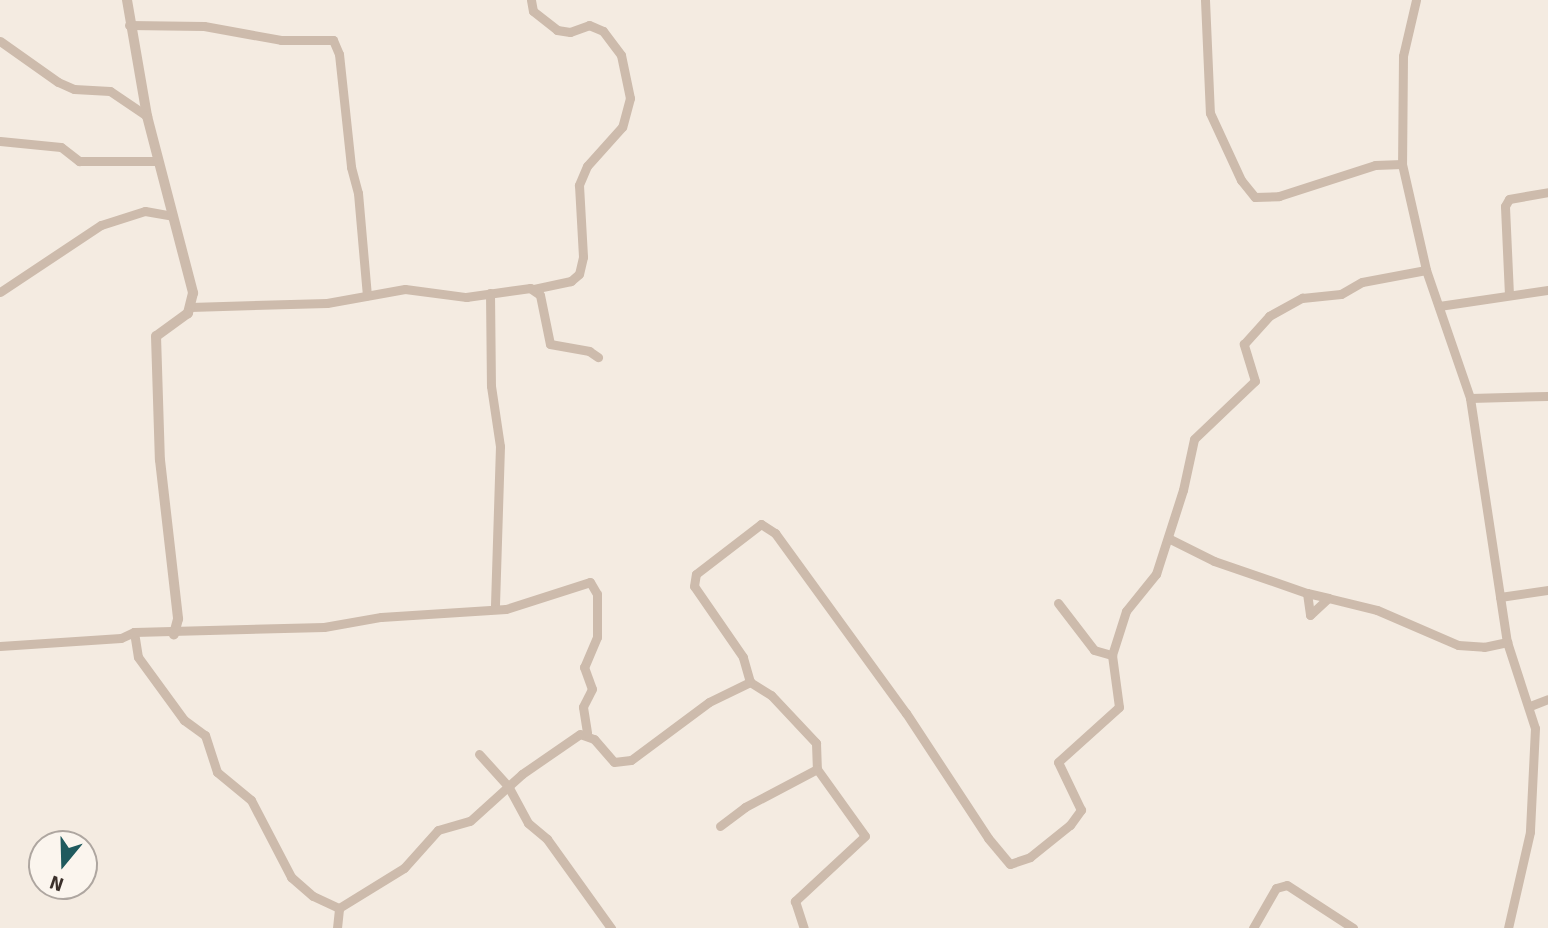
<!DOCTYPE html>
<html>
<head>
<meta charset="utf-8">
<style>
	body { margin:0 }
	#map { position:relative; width:1548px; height:928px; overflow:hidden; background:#f4ebe1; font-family:Signika,sans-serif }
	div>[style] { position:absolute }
	.minor>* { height:9px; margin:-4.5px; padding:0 4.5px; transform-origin:4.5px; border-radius:4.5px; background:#cdbbac }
	.tertiary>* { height:10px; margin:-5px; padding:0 5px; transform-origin:5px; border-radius:5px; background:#cdbbac }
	span { translate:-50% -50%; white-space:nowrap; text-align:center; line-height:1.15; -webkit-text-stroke:5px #fbf5ee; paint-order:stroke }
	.north { position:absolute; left:28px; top:830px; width:70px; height:70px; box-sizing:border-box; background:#fbf5ee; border:2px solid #aea6a0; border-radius:50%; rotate:199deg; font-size:19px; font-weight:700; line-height:28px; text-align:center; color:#3b302b }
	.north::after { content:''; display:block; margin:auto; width:24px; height:32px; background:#1f5a5e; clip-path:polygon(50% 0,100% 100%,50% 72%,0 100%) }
</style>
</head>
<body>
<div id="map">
	<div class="minor">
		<div style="left:531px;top:0;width:11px;rotate:80deg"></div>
		<div style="left:533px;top:11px;width:31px;rotate:38deg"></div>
		<div style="left:557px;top:30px;width:13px;rotate:9deg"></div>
		<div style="left:570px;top:32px;width:20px;rotate:-20deg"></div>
		<div style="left:589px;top:25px;width:15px;rotate:23deg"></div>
		<div style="left:603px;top:31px;width:30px;rotate:53deg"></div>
		<div style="left:621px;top:55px;width:44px;rotate:78.2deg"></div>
		<div style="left:630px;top:98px;width:30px;rotate:105deg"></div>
		<div style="left:622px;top:127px;width:52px;rotate:131.9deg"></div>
		<div style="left:587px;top:166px;width:21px;rotate:113deg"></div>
		<div style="left:579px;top:185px;width:72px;rotate:86.8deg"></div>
		<div style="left:583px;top:257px;width:17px;rotate:103deg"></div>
		<div style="left:579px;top:274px;width:11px;rotate:139deg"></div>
		<div style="left:571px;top:281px;width:38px;rotate:168deg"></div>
		<div style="left:1205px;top:0;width:113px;rotate:87.5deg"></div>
		<div style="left:1210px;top:113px;width:74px;rotate:65.2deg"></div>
		<div style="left:1241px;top:180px;width:22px;rotate:51deg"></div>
		<div style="left:1255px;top:197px;width:24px;rotate:-2deg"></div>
		<div style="left:1279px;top:196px;width:101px;rotate:-17.9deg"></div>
		<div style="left:1375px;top:165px;width:27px;rotate:-2deg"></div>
		<div style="left:1416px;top:0;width:57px;rotate:103.1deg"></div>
		<div style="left:1403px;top:56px;width:108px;rotate:90.5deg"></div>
		<div style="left:1402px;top:164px;width:109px;rotate:77.2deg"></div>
		<div style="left:1426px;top:270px;width:135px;rotate:71deg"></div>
		<div style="left:1470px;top:398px;width:247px;rotate:81.4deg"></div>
		<div style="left:1507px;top:642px;width:90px;rotate:72deg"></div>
		<div style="left:1535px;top:728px;width:104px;rotate:92.8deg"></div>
		<div style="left:1530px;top:832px;width:98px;rotate:102.9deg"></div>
		<div style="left:129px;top:25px;width:75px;rotate:0.8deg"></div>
		<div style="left:204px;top:26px;width:78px;rotate:10.3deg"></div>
		<div style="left:281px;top:40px;width:52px"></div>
		<div style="left:333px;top:40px;width:15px;rotate:67deg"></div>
		<div style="left:339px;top:54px;width:114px;rotate:83.9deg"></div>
		<div style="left:351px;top:167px;width:27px;rotate:75deg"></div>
		<div style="left:358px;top:193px;width:103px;rotate:85deg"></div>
		<div style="left:0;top:41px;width:71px;rotate:35.3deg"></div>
		<div style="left:58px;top:82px;width:17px;rotate:24deg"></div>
		<div style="left:74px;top:89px;width:36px;rotate:3deg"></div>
		<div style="left:110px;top:91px;width:45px;rotate:34deg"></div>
		<div style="left:0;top:141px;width:61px;rotate:5.6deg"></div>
		<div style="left:61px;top:147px;width:23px;rotate:38deg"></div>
		<div style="left:79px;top:161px;width:78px"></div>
		<div style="left:0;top:292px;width:121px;rotate:-33.6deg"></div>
		<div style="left:101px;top:225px;width:46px;rotate:-17.7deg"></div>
		<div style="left:145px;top:211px;width:28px;rotate:10deg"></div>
		<div style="left:490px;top:293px;width:93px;rotate:89.4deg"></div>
		<div style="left:491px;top:386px;width:61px;rotate:81.5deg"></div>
		<div style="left:500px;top:446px;width:162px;rotate:91.8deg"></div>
		<div style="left:1509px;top:295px;width:89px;rotate:-92.6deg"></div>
		<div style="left:1505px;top:206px;width:8px;rotate:-60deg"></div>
		<div style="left:1509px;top:199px;width:40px;rotate:-10deg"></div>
		<div style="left:1439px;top:306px;width:110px;rotate:-8.4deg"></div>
		<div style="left:190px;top:307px;width:137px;rotate:-1.7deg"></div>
		<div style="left:327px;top:303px;width:79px;rotate:-10.2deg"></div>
		<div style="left:405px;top:289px;width:62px;rotate:7.5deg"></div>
		<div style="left:466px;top:297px;width:65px;rotate:-8deg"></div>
		<div style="left:530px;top:288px;width:12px;rotate:35deg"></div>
		<div style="left:540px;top:295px;width:50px;rotate:78.5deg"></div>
		<div style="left:550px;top:344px;width:40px;rotate:10deg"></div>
		<div style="left:589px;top:351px;width:11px;rotate:34deg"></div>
		<div style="left:1470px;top:398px;width:78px;rotate:-1.5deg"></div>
		<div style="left:1168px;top:538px;width:51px;rotate:26.6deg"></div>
		<div style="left:1214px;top:561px;width:98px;rotate:19deg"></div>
		<div style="left:1307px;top:593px;width:22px;rotate:82deg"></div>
		<div style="left:1310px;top:615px;width:25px;rotate:-43deg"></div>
		<div style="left:1328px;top:598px;width:50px;rotate:13.8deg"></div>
		<div style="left:1377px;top:610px;width:88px;rotate:23.4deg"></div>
		<div style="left:1458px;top:645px;width:26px;rotate:4deg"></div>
		<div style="left:1484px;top:647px;width:24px;rotate:-12deg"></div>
		<div style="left:1307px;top:593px;width:22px;rotate:13deg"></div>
		<div style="left:1500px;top:597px;width:49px;rotate:-8.3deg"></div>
		<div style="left:1058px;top:603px;width:59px;rotate:52.5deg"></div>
		<div style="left:1094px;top:650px;width:19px;rotate:16deg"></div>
		<div style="left:134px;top:632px;width:25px;rotate:81deg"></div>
		<div style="left:138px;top:657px;width:78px;rotate:53.9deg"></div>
		<div style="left:184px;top:720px;width:26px;rotate:36deg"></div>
		<div style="left:205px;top:735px;width:39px;rotate:72deg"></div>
		<div style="left:217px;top:772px;width:44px;rotate:39.5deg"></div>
		<div style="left:251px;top:800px;width:87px;rotate:62.5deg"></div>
		<div style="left:291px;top:877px;width:29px;rotate:41deg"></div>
		<div style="left:313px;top:896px;width:29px;rotate:25deg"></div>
		<div style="left:339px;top:908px;width:76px;rotate:-31.6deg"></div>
		<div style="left:404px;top:868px;width:51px;rotate:-48.2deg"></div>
		<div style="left:438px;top:830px;width:33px;rotate:-16deg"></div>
		<div style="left:470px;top:821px;width:70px;rotate:-42.1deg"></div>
		<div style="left:522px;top:774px;width:70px;rotate:-34.6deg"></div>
		<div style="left:580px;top:734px;width:15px;rotate:20deg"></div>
		<div style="left:594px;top:739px;width:30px;rotate:49deg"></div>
		<div style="left:614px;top:762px;width:17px;rotate:-7deg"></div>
		<div style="left:631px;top:760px;width:97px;rotate:-36.6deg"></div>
		<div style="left:709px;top:702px;width:46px;rotate:-26deg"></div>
		<div style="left:750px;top:682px;width:25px;rotate:32deg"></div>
		<div style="left:771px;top:695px;width:66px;rotate:46.8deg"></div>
		<div style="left:816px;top:743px;width:26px;rotate:88deg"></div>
		<div style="left:817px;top:769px;width:82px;rotate:54.4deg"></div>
		<div style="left:865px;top:836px;width:96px;rotate:137.1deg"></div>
		<div style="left:795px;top:901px;width:28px;rotate:72deg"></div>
		<div style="left:0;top:646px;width:121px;rotate:-3.8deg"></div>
		<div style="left:121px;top:638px;width:14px;rotate:-25deg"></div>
		<div style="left:134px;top:632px;width:190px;rotate:-1.5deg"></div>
		<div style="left:324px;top:627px;width:58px;rotate:-10deg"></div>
		<div style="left:381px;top:617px;width:125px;rotate:-3.7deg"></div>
		<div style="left:506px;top:609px;width:88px;rotate:-17.8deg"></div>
		<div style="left:590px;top:582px;width:14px;rotate:60deg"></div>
		<div style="left:597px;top:594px;width:43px;rotate:90deg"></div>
		<div style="left:597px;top:637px;width:33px;rotate:113deg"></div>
		<div style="left:584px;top:667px;width:23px;rotate:70deg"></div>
		<div style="left:592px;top:689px;width:20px;rotate:117deg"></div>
		<div style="left:583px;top:707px;width:26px;rotate:81deg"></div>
		<div style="left:750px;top:682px;width:26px;rotate:-106deg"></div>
		<div style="left:743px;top:657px;width:86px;rotate:-124.6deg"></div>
		<div style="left:694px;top:586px;width:12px;rotate:-81deg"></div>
		<div style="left:696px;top:574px;width:82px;rotate:-37.6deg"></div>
		<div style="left:761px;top:524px;width:17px;rotate:33deg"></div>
		<div style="left:775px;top:533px;width:223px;rotate:54deg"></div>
		<div style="left:906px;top:713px;width:149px;rotate:56.7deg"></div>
		<div style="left:988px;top:838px;width:34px;rotate:50deg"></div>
		<div style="left:1010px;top:864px;width:21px;rotate:-19deg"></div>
		<div style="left:1030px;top:857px;width:51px;rotate:-38.7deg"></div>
		<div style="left:1070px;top:825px;width:19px;rotate:-54deg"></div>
		<div style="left:1081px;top:810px;width:53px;rotate:-115.6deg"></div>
		<div style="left:1058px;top:762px;width:82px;rotate:-42deg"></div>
		<div style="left:1119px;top:707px;width:52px;rotate:-97.7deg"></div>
		<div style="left:1112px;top:655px;width:46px;rotate:-72.3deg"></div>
		<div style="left:1126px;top:611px;width:48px;rotate:-51deg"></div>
		<div style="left:1156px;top:574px;width:88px;rotate:-72.2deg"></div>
		<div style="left:1183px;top:490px;width:52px;rotate:-77.8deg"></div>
		<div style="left:1194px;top:439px;width:84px;rotate:-43.6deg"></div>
		<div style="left:1255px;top:381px;width:39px;rotate:-107deg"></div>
		<div style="left:1244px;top:344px;width:38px;rotate:-48deg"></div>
		<div style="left:1269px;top:316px;width:38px;rotate:-29deg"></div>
		<div style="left:1302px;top:298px;width:39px;rotate:-6deg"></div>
		<div style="left:1341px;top:294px;width:24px;rotate:-30deg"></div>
		<div style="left:1362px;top:282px;width:65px;rotate:-10.6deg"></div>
		<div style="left:1530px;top:706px;width:19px;rotate:-21deg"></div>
		<div style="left:479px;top:754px;width:43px;rotate:47.8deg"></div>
		<div style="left:508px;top:786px;width:42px;rotate:61.6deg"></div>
		<div style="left:528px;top:823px;width:25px;rotate:40deg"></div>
		<div style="left:547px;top:839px;width:110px;rotate:54.3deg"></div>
		<div style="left:720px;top:826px;width:31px;rotate:-37deg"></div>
		<div style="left:745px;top:807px;width:81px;rotate:-27.8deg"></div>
		<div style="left:337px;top:928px;width:20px;rotate:-84deg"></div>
		<div style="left:1253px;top:928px;width:46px;rotate:-60.1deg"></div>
		<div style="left:1276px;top:888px;width:11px;rotate:-15deg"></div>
		<div style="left:1287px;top:885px;width:79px;rotate:33.1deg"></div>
	</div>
	<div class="tertiary">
		<div style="left:127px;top:0;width:118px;rotate:80.2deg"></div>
		<div style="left:147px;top:116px;width:183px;rotate:75.4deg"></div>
		<div style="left:193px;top:293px;width:21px;rotate:104deg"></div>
		<div style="left:188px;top:313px;width:39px;rotate:144deg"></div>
		<div style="left:156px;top:336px;width:124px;rotate:88.2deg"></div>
		<div style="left:160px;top:460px;width:160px;rotate:83.5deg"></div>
		<div style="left:178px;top:619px;width:16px;rotate:105deg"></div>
	</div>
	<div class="north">N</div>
</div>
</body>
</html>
